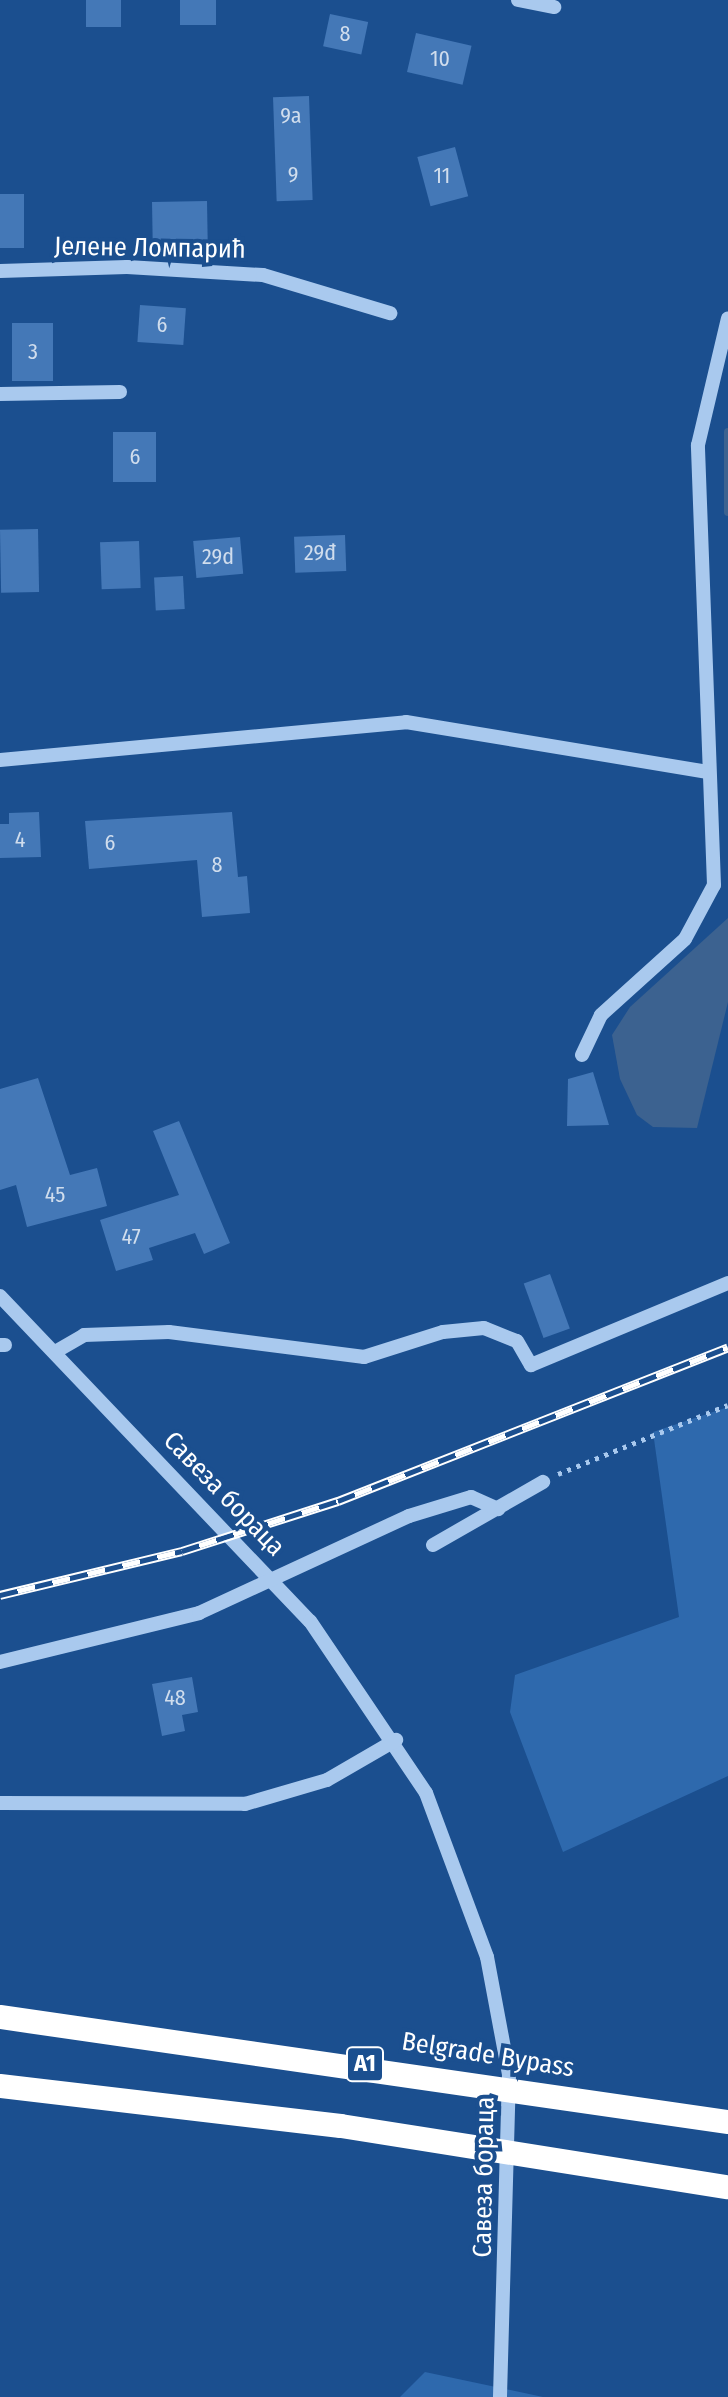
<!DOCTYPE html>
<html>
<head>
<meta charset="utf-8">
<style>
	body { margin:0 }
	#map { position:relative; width:728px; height:2397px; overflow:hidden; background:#1b4f8f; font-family:"Fira Sans Condensed",sans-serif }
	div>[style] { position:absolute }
	.green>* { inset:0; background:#2e69ad }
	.water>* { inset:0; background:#3c6290 }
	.stream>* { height:8px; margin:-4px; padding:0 4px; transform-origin:4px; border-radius:4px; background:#3c6290 }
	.building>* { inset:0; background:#4478b7; transform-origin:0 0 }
	.path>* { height:5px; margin-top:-2.5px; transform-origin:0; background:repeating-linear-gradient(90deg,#a9c9ee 0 4px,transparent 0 10px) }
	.minor>* { height:14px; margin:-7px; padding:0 7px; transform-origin:7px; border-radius:7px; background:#a9c9ee }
	.highway>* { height:24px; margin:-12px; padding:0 12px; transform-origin:12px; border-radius:12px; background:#fff }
	.rail>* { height:9px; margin-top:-4.5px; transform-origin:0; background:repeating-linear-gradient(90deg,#1b4f8f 0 18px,#fff 0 36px); box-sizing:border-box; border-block:2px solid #fff }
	span { translate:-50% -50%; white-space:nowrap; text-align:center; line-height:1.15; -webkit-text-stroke:8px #1b4f8f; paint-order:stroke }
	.number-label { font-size:22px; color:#d0dded }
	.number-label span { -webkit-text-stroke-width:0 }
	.shield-label span { padding:2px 6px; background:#1b4f8f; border:2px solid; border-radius:6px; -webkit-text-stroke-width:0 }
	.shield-label { font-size:24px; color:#fff; font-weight:700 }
	.street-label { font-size:26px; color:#fff }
</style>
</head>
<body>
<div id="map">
	<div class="green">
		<div style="clip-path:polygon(728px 1407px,728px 1776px,563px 1852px,510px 1712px,515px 1675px,679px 1617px,653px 1432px)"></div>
		<div style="clip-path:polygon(425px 2372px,543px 2397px,400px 2397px)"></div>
	</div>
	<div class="water">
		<div style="clip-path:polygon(728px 918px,728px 1002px,697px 1128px,653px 1127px,637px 1115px,620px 1079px,612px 1035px,630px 1007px)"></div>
	</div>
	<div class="stream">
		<div style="left:728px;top:432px;width:80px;rotate:90deg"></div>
	</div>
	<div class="building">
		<div style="left:86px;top:0;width:35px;height:27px"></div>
		<div style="left:180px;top:0;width:36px;height:25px"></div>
		<div style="left:330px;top:14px;width:39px;height:33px;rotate:12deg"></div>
		<div style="left:416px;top:33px;width:57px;height:40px;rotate:13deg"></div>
		<div style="left:309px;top:96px;width:104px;height:36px;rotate:88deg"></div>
		<div style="left:455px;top:147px;width:51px;height:39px;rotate:75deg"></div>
		<div style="left:0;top:194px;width:24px;height:54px"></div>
		<div style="left:207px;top:201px;width:42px;height:55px;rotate:89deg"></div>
		<div style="left:140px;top:305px;width:46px;height:37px;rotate:4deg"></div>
		<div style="left:12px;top:323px;width:41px;height:58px"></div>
		<div style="left:113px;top:432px;width:43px;height:50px"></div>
		<div style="left:38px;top:529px;width:63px;height:38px;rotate:89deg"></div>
		<div style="left:345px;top:535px;width:36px;height:51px;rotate:88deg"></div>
		<div style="left:240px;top:537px;width:37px;height:47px;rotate:85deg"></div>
		<div style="left:139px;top:541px;width:47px;height:39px;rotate:88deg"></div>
		<div style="left:183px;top:576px;width:33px;height:29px;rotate:87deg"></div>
		<div style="clip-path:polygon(39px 812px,41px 857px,0 858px,0 824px,9px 824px,9px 813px)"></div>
		<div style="clip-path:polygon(232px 812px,238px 877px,247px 876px,250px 913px,202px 917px,197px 860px,89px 869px,85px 821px)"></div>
		<div style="clip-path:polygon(593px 1072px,609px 1125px,567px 1126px,568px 1079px)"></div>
		<div style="clip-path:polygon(38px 1078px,70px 1175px,97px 1168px,107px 1206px,27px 1227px,16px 1185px,0 1190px,0 1089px)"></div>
		<div style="clip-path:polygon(179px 1121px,230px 1243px,204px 1254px,195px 1233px,149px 1248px,153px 1260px,116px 1271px,100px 1220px,179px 1195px,153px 1131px)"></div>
		<div style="left:550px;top:1274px;width:58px;height:28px;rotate:70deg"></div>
		<div style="clip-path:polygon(192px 1677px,198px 1712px,182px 1715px,185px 1731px,162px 1736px,152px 1684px)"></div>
	</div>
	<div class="path">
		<div style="left:558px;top:1474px;width:183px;rotate:-22.1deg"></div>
	</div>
	<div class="minor">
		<div style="left:518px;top:0;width:37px;rotate:11deg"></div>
		<div style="left:0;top:271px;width:127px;rotate:-1.8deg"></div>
		<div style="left:127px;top:267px;width:136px;rotate:3.4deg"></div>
		<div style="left:263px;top:275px;width:133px;rotate:16.7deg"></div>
		<div style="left:0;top:394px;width:120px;rotate:-1deg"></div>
		<div style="left:0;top:760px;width:408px;rotate:-5.3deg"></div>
		<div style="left:406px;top:722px;width:306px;rotate:9.4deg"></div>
		<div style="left:582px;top:1055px;width:44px;rotate:-64.6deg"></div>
		<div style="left:601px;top:1015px;width:113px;rotate:-42.1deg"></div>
		<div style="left:685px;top:939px;width:61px;rotate:-61.8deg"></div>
		<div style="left:714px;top:885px;width:440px;rotate:-92.1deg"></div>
		<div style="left:698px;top:445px;width:130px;rotate:-76.7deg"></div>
		<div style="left:0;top:1296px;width:449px;rotate:46.4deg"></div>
		<div style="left:310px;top:1621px;width:207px;rotate:56deg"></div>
		<div style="left:426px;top:1793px;width:175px;rotate:69.6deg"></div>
		<div style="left:487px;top:1957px;width:119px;rotate:79.4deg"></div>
		<div style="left:509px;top:2074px;width:323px;rotate:91.6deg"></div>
		<div style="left:0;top:1345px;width:5px"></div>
		<div style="left:55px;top:1352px;width:34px;rotate:-30deg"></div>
		<div style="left:84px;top:1335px;width:85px;rotate:-2deg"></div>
		<div style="left:169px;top:1332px;width:197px;rotate:7.3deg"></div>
		<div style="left:364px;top:1357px;width:83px;rotate:-17.6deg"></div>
		<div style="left:443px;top:1332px;width:41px;rotate:-5.6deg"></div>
		<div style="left:484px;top:1328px;width:35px;rotate:22deg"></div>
		<div style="left:517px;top:1341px;width:28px;rotate:60deg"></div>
		<div style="left:531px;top:1365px;width:213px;rotate:-22.6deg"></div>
		<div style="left:433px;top:1545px;width:127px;rotate:-29.8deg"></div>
		<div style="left:0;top:1662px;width:205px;rotate:-13.8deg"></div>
		<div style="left:199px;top:1613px;width:231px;rotate:-24.8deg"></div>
		<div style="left:409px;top:1516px;width:65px;rotate:-17deg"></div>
		<div style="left:471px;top:1497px;width:30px;rotate:24deg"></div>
		<div style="left:0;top:1803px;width:245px;rotate:0.2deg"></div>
		<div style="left:245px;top:1804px;width:85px;rotate:-16.3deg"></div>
		<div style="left:327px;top:1780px;width:80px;rotate:-30.1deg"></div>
	</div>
	<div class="highway">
		<div style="left:0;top:2017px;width:736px;rotate:8.21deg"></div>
		<div style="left:0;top:2086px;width:343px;rotate:6.7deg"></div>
		<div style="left:341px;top:2126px;width:392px;rotate:9deg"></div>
	</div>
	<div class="rail">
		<div style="left:0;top:1595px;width:187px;rotate:-13.6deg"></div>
		<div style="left:182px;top:1551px;width:164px;rotate:-17.8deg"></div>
		<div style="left:338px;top:1501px;width:419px;rotate:-21.5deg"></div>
	</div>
	<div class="number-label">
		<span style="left:345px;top:34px">8</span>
		<span style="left:440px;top:59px">10</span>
		<span style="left:291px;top:116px">9a</span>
		<span style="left:293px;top:175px">9</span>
		<span style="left:442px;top:176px">11</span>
		<span style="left:162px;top:325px">6</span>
		<span style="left:33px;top:352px">3</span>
		<span style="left:135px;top:457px">6</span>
		<span style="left:320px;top:553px">29đ</span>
		<span style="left:218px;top:557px">29d</span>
		<span style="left:20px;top:840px">4</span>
		<span style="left:110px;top:843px">6</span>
		<span style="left:217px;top:865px">8</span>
		<span style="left:55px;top:1195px">45</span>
		<span style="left:131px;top:1237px">47</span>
		<span style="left:175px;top:1698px">48</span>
	</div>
	<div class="shield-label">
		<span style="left:365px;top:2064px">A1</span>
	</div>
	<div class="street-label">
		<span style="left:150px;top:248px;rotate:1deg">Јелене Ломпарић</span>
		<span style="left:224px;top:1494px;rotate:46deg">Савеза бораца</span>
		<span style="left:488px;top:2055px;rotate:9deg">Belgrade Bypass</span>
		<span style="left:484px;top:2177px;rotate:-89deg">Савеза бораца</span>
	</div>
</div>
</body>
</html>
